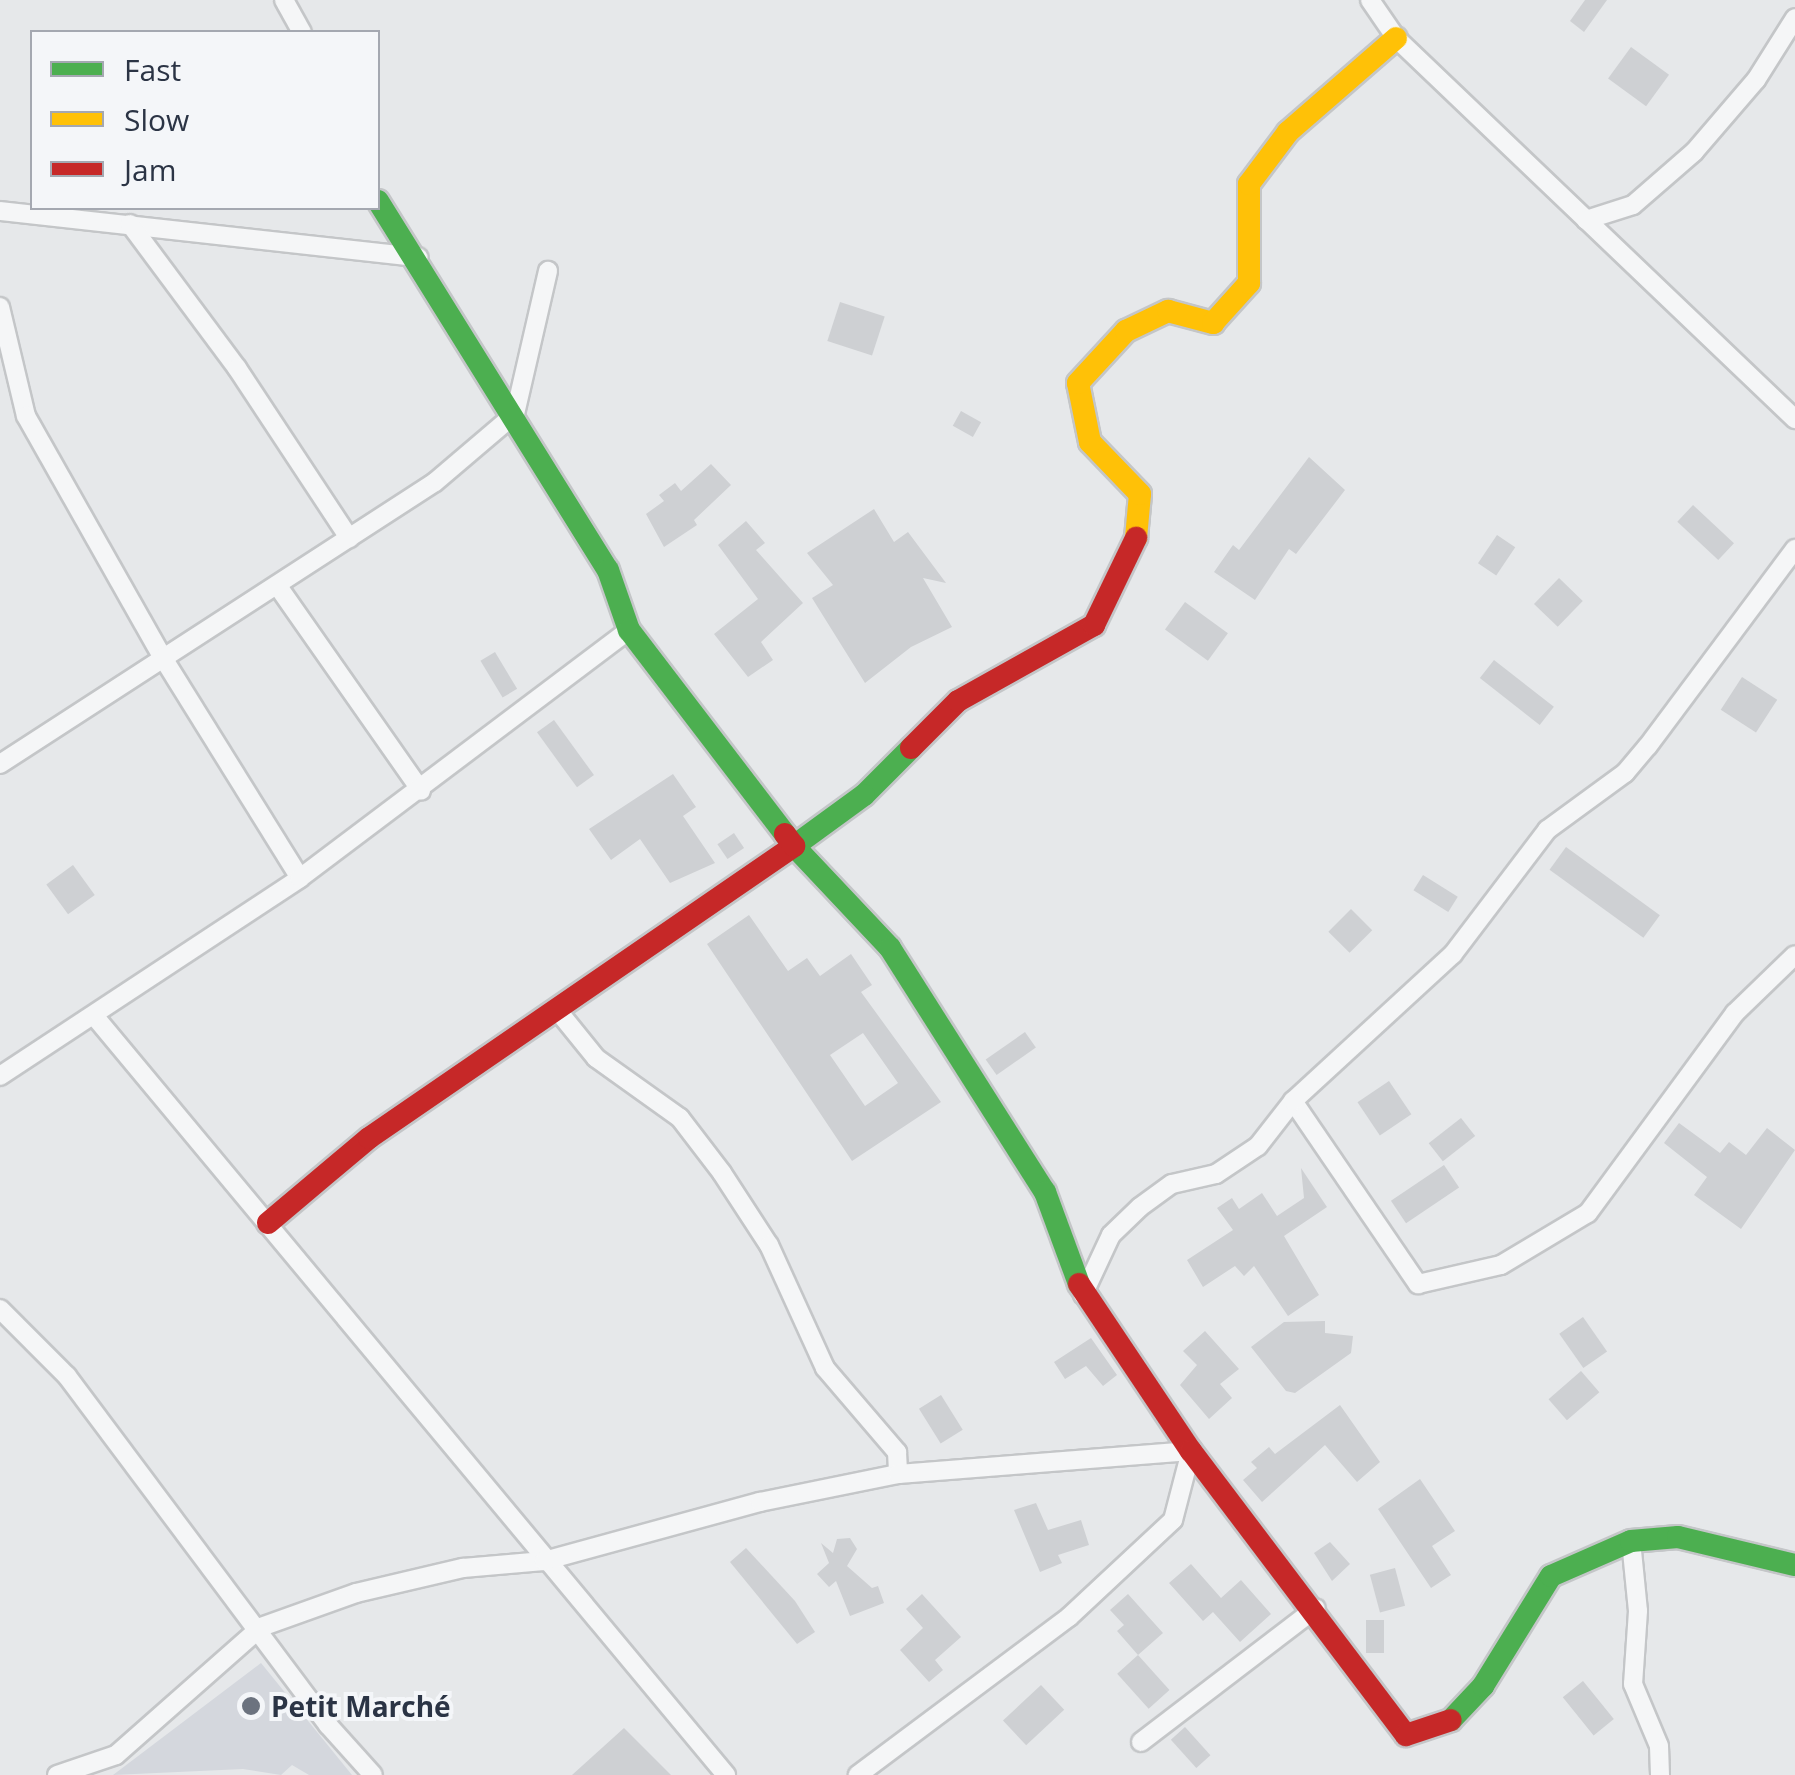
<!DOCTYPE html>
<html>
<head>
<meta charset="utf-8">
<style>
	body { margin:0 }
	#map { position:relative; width:1795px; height:1775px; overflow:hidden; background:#e6e8ea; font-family:"Open Sans",sans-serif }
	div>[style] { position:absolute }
	.built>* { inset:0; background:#d4d7dd }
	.building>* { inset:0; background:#ced0d3; transform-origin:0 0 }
	.roads { filter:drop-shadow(2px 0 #c4c6c8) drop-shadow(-2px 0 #c4c6c8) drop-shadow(0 2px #c4c6c8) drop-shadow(0 -2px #c4c6c8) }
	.street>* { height:18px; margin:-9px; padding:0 9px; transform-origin:9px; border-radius:9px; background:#f5f6f7 }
	.fast>* { height:22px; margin:-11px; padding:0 11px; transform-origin:11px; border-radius:11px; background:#4caf50 }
	.slow>* { height:22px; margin:-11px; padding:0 11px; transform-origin:11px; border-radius:11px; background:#ffc107 }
	.jam>* { height:22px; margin:-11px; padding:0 11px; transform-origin:11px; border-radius:11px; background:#c62828 }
	.dots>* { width:28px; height:28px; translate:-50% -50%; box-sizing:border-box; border:5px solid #f4f6f9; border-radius:50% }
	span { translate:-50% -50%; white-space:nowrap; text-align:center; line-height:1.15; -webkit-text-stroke:8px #f4f6f9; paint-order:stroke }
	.poi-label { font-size:28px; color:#2b3445; font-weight:700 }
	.left { translate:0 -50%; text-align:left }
	.legend { position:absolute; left:30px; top:30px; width:350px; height:180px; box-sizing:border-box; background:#f4f6f9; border:2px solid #a4a8b1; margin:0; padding:12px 18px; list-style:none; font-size:30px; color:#2b3445 }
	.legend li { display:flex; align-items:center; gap:20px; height:50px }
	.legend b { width:50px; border:2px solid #a4a8b1 }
</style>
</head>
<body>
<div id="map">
	<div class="built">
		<div style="clip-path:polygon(261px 1663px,352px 1775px,309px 1775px,292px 1765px,281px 1775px,243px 1769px,113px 1775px)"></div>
	</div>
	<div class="building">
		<div style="clip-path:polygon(1585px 0,1607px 0,1584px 32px,1570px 21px)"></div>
		<div style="left:1631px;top:47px;width:47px;height:39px;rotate:36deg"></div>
		<div style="left:840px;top:302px;width:47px;height:41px;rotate:18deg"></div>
		<div style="left:961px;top:411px;width:23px;height:17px;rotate:29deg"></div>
		<div style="clip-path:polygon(1309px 457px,1345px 490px,1296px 554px,1289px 549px,1255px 600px,1214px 572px,1233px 545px,1239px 550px)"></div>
		<div style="clip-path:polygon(711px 464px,731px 485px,694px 520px,697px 525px,664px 547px,646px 514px,664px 501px,659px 495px,675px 483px,681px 491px)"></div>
		<div style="left:1693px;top:505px;width:56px;height:23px;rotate:43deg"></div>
		<div style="clip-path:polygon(874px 509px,894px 542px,908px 532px,946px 583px,923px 578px,952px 627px,911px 647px,865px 683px,812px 598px,833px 585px,807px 553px)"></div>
		<div style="clip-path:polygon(746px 521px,765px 543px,756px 550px,803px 603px,761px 642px,773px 660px,748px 677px,714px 634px,758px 599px,718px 545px)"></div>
		<div style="left:1497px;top:535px;width:22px;height:34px;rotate:34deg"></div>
		<div style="left:1559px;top:578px;width:33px;height:36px;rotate:44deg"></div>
		<div style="left:1185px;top:602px;width:53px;height:34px;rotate:36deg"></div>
		<div style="left:495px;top:652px;width:43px;height:17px;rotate:59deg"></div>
		<div style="left:1494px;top:660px;width:76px;height:23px;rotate:38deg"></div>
		<div style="left:1742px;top:677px;width:42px;height:39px;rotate:33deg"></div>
		<div style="left:554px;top:720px;width:68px;height:21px;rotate:54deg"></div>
		<div style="clip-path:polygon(673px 774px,696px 807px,683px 816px,715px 863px,670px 883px,640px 839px,611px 860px,589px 829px)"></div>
		<div style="left:734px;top:833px;width:18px;height:20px;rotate:56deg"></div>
		<div style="left:1566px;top:847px;width:116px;height:28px;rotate:36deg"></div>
		<div style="left:73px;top:865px;width:37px;height:33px;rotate:54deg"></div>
		<div style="left:1423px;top:875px;width:41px;height:18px;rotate:32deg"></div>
		<div style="left:1351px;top:909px;width:30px;height:32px;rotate:45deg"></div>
		<div style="clip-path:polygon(evenodd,749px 915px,788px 971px,807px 958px,820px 976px,851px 954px,872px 985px,861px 992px,941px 1102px,852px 1161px,707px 944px,749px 915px,863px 1033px,898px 1083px,865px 1106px,830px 1055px,863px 1033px)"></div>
		<div style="left:1025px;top:1032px;width:19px;height:48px;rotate:55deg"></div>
		<div style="left:1389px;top:1081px;width:40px;height:38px;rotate:56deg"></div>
		<div style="left:1461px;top:1118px;width:23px;height:41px;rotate:52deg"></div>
		<div style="clip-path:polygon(1679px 1123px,1720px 1153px,1729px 1142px,1746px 1155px,1767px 1128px,1795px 1150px,1741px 1229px,1694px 1195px,1707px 1177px,1664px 1143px)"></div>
		<div style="left:1444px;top:1165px;width:27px;height:64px;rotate:56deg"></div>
		<div style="clip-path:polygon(1301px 1168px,1327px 1207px,1284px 1236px,1319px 1295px,1288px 1316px,1254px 1266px,1244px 1276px,1235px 1266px,1203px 1287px,1187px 1260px,1233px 1230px,1217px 1208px,1232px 1198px,1239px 1209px,1262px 1193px,1277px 1216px,1304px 1198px)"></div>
		<div style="left:1583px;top:1317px;width:42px;height:29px;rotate:55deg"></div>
		<div style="clip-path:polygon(1325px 1321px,1325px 1333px,1353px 1336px,1351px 1353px,1295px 1393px,1286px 1391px,1251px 1347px,1284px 1322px)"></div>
		<div style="clip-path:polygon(1205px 1331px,1239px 1369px,1220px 1384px,1232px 1398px,1209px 1419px,1180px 1385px,1197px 1365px,1183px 1351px)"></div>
		<div style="clip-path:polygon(1091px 1338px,1117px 1375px,1103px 1386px,1086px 1366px,1065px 1379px,1054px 1362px)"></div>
		<div style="left:1581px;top:1371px;width:28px;height:43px;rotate:49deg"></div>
		<div style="left:941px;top:1395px;width:41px;height:26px;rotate:58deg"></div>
		<div style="clip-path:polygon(1340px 1405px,1380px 1462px,1357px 1482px,1325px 1445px,1262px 1502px,1243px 1480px,1257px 1468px,1251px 1462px,1269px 1447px,1275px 1454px)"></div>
		<div style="clip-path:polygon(1420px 1479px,1455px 1531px,1432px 1546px,1451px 1575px,1431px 1588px,1378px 1509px)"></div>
		<div style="clip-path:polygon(1036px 1503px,1048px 1530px,1081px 1520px,1089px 1545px,1058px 1555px,1062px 1563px,1040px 1572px,1014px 1510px)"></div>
		<div style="clip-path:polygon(850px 1538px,857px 1549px,847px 1566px,872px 1588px,878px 1586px,884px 1603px,850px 1616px,836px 1581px,829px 1587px,817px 1574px,829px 1563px,821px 1543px,833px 1553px,837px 1539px)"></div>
		<div style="clip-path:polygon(1330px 1542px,1350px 1564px,1332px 1581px,1314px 1553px)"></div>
		<div style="clip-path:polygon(746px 1548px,795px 1601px,815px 1632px,797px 1644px,730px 1562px)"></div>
		<div style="clip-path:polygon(1191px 1564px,1221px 1598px,1241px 1580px,1271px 1614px,1240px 1642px,1213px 1612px,1203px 1621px,1169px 1583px)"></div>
		<div style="left:1395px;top:1568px;width:39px;height:26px;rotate:75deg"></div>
		<div style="clip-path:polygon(922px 1594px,961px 1637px,935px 1660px,943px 1670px,929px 1682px,900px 1650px,923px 1628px,906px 1609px)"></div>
		<div style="clip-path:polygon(1128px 1594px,1163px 1633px,1138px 1655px,1117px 1631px,1124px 1625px,1110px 1610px)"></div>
		<div style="left:1366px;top:1620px;width:18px;height:33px"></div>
		<div style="left:1138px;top:1655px;width:47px;height:28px;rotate:48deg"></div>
		<div style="left:1583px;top:1681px;width:49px;height:26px;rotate:51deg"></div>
		<div style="left:1041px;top:1685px;width:34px;height:52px;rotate:47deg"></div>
		<div style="left:1185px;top:1727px;width:38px;height:19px;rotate:48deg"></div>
		<div style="clip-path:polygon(624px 1728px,671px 1775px,572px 1775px)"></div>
	</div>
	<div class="roads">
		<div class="street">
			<div style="left:284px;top:0;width:37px;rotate:61deg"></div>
			<div style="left:1370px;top:0;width:46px;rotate:55.6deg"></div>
			<div style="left:1396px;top:38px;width:552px;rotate:43.68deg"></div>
			<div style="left:0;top:211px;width:421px;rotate:6.3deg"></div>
			<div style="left:1586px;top:220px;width:49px;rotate:-17.7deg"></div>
			<div style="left:1633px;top:205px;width:81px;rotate:-41deg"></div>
			<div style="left:1694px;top:152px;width:95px;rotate:-49.3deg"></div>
			<div style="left:1756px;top:80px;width:73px;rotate:-57.8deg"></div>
			<div style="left:130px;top:224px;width:179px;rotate:53.4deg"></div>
			<div style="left:237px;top:368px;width:204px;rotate:56.6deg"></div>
			<div style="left:0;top:307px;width:112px;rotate:76.6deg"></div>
			<div style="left:26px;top:416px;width:278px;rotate:60.5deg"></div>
			<div style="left:163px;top:658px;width:259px;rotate:58.1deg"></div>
			<div style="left:277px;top:585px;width:251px;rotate:55deg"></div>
			<div style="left:0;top:764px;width:518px;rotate:-32.95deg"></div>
			<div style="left:435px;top:482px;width:105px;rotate:-40.4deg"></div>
			<div style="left:515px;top:414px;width:147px;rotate:-77deg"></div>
			<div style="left:558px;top:1011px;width:60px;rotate:51deg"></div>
			<div style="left:596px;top:1058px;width:103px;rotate:35.5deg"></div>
			<div style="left:680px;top:1118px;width:69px;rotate:52.6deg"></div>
			<div style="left:722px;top:1173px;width:86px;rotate:56.9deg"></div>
			<div style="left:769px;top:1245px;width:135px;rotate:65.5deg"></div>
			<div style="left:825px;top:1368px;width:111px;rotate:49.4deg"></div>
			<div style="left:897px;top:1452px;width:22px;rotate:87deg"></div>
			<div style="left:96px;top:1018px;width:985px;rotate:50.23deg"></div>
			<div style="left:0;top:1076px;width:359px;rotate:-33.4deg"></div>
			<div style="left:300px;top:878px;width:412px;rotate:-37deg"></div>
			<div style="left:1293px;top:1101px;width:222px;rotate:55.7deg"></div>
			<div style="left:1418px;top:1284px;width:85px;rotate:-12.9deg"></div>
			<div style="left:1501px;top:1265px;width:101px;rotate:-30.9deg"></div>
			<div style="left:1588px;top:1213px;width:248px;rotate:-53.7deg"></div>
			<div style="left:1735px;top:1013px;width:83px;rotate:-44deg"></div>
			<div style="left:1083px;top:1295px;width:66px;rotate:-65deg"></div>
			<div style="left:1111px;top:1235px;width:40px;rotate:-44deg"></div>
			<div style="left:1140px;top:1207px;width:39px;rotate:-36deg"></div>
			<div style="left:1172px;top:1184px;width:45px;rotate:-12.8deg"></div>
			<div style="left:1216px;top:1174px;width:50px;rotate:-33.7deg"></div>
			<div style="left:1258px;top:1146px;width:57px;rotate:-52.1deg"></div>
			<div style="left:1293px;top:1101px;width:217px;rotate:-42.6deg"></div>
			<div style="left:1453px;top:954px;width:156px;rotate:-52.8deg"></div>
			<div style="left:1547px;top:830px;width:97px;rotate:-36.2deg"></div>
			<div style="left:1625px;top:773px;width:35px;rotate:-50deg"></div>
			<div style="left:1648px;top:746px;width:246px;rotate:-53.3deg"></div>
			<div style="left:0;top:1309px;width:95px;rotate:45deg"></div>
			<div style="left:67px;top:1376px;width:436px;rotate:53.2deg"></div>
			<div style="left:328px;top:1725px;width:67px;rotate:48deg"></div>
			<div style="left:1631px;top:1541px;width:70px;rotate:84.3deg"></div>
			<div style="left:1638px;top:1611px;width:73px;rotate:93.9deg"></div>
			<div style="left:1633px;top:1684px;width:67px;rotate:67.2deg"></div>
			<div style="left:1659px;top:1746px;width:29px;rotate:88deg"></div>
			<div style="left:1141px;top:1742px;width:220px;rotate:-37.4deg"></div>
			<div style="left:57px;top:1775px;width:62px;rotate:-18.7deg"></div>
			<div style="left:116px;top:1755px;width:193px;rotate:-41.4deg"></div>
			<div style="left:261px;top:1627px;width:101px;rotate:-19.7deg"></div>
			<div style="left:356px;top:1593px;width:110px;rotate:-13.2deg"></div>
			<div style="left:463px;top:1568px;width:81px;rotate:-4.9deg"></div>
			<div style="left:544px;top:1561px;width:224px;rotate:-15.3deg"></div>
			<div style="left:760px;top:1502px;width:141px;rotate:-11.5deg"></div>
			<div style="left:898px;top:1474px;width:294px;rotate:-4.5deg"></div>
			<div style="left:1191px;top:1451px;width:71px;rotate:104.6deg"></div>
			<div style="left:1173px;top:1520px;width:142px;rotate:137deg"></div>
			<div style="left:1069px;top:1617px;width:264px;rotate:143.2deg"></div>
		</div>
		<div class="fast">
			<div style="left:378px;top:201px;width:435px;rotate:58.1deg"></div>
			<div style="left:608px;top:570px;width:64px;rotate:70.7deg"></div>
			<div style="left:629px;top:630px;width:257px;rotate:52.6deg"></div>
			<div style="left:911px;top:748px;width:66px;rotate:135deg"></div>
			<div style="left:864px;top:795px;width:87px;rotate:143.9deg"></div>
			<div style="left:794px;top:846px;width:140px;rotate:46.7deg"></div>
			<div style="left:890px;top:948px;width:289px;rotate:57.6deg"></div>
			<div style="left:1045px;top:1192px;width:98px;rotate:69.7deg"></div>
			<div style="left:1451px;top:1720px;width:47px;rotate:-46.7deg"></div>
			<div style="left:1483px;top:1686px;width:129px;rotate:-58.3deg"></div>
			<div style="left:1551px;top:1576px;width:87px;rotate:-23.6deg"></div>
			<div style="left:1631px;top:1541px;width:47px;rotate:-4.9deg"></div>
			<div style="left:1678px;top:1537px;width:120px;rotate:13.5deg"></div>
		</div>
		<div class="slow">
			<div style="left:1136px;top:538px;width:44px;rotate:-84.8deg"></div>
			<div style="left:1140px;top:494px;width:72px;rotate:-133.9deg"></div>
			<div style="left:1090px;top:442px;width:60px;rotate:-101.5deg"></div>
			<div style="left:1078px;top:383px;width:71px;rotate:-47.3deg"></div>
			<div style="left:1126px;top:331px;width:47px;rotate:-25.5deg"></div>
			<div style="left:1168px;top:311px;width:47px;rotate:14.9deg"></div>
			<div style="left:1213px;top:323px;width:54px;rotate:-48deg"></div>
			<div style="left:1249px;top:283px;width:99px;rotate:-90deg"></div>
			<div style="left:1249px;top:184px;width:65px;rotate:-53.1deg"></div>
			<div style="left:1288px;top:132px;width:143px;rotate:-41deg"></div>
		</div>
		<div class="jam">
			<div style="left:911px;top:748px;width:66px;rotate:-45deg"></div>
			<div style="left:958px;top:701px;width:156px;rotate:-29.2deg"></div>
			<div style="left:1094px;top:625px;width:97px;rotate:-64.2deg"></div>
			<div style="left:268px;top:1223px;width:132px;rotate:-40.1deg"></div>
			<div style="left:369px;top:1138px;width:516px;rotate:-34.49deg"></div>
			<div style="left:794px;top:846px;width:15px;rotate:-127deg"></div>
			<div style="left:1079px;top:1284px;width:201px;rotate:56.2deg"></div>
			<div style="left:1191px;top:1451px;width:356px;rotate:52.9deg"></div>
			<div style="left:1406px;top:1735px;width:47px;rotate:-18.4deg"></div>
		</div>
	</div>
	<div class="dots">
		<div style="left:251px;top:1706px;background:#6c737f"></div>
	</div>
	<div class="poi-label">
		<span class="left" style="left:271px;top:1706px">Petit Marché</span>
	</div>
	<ul class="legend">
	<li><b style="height:12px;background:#4caf50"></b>Fast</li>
	<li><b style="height:12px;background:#ffc107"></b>Slow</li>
	<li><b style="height:12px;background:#c62828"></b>Jam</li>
	</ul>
</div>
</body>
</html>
